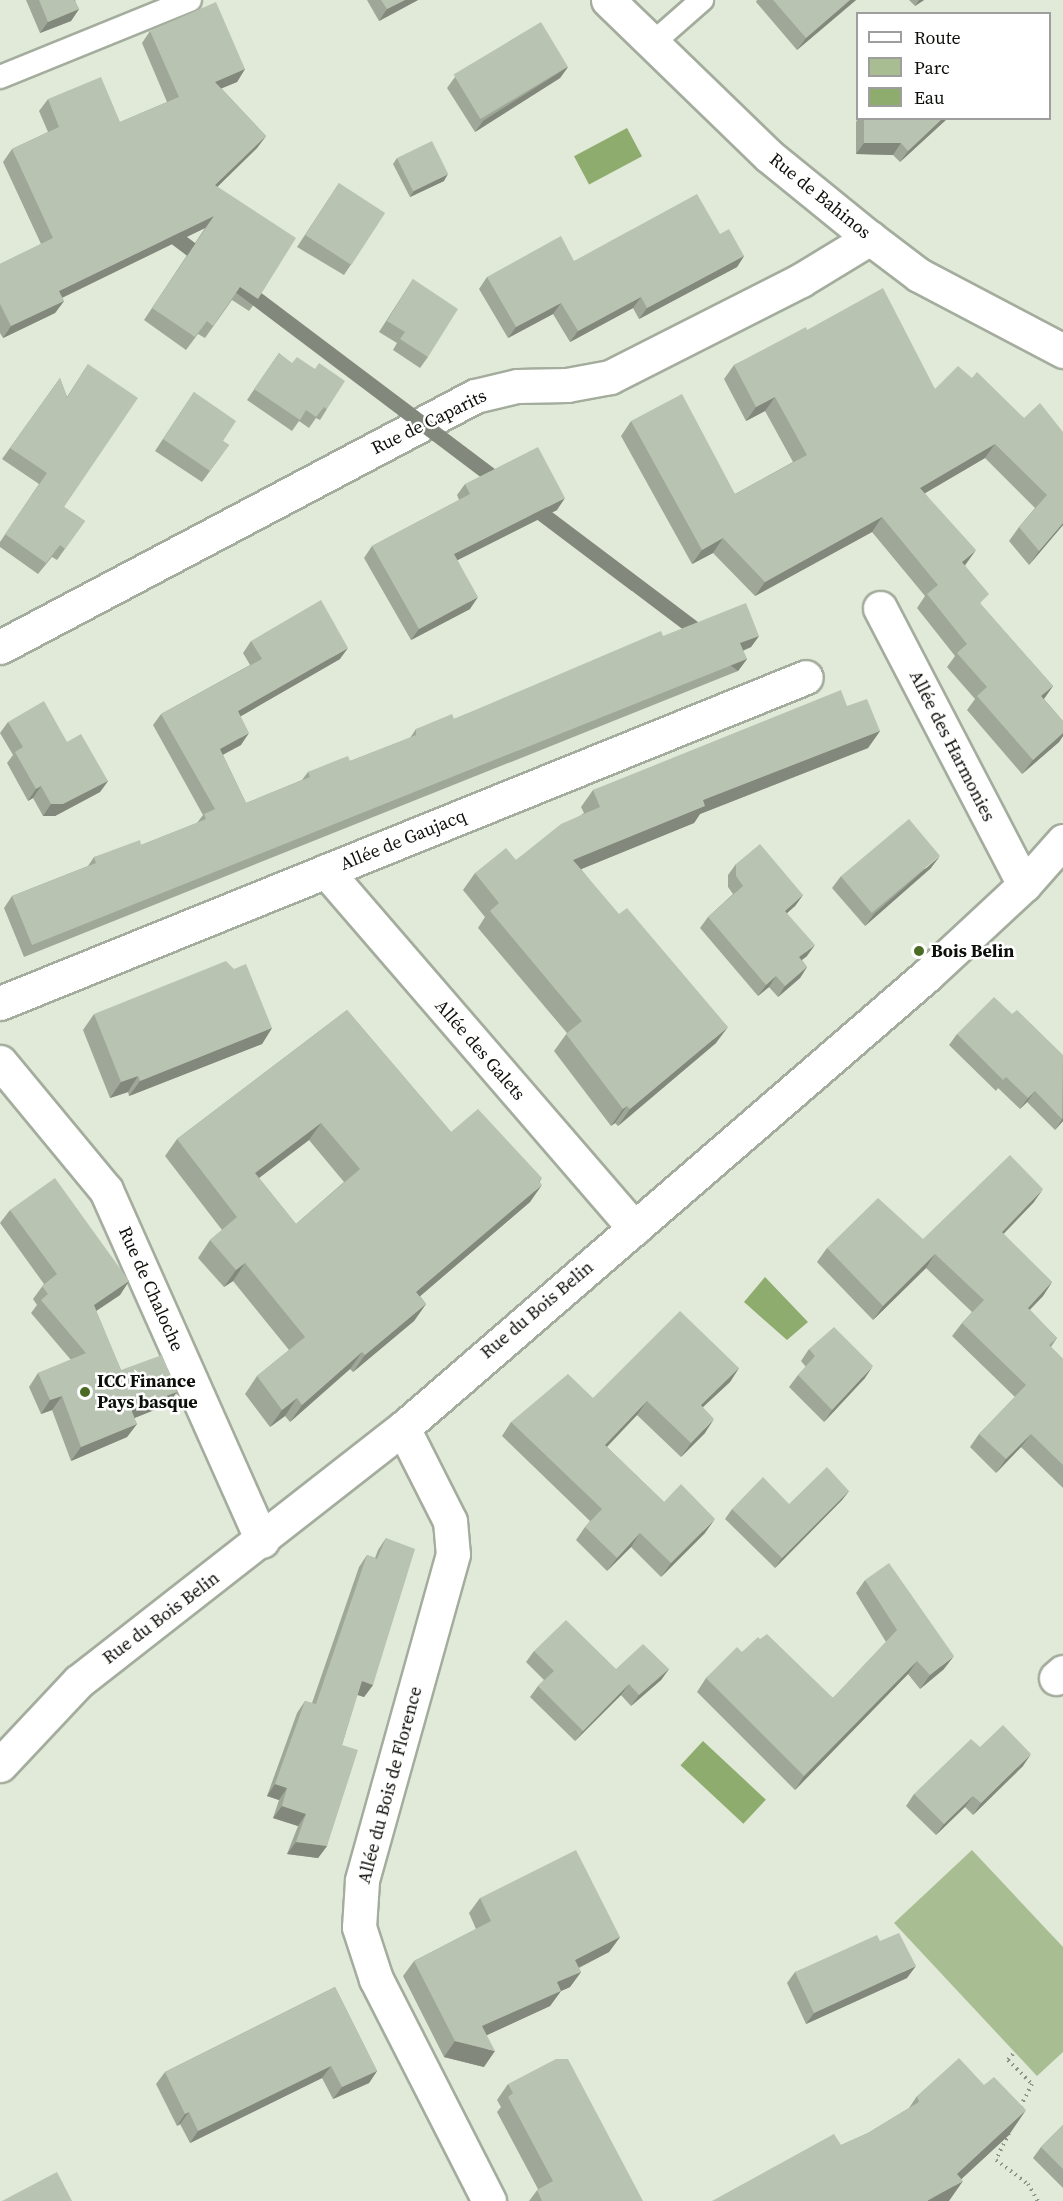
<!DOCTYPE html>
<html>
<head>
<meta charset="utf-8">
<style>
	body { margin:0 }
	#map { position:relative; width:1063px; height:2201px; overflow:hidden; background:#e1ead9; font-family:"Source Serif 4",serif }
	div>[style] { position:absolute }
	.green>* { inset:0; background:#a8be92 }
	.water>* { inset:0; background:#8dac6d; transform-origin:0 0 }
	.path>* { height:4px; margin-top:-2px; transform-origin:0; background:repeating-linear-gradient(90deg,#8c9286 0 1.5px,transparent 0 6px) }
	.roads { filter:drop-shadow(2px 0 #a4ad9d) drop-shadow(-2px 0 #a4ad9d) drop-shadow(0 2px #a4ad9d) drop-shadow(0 -2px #a4ad9d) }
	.lane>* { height:22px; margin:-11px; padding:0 11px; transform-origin:11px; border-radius:11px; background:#fff }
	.street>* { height:33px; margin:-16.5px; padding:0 16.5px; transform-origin:16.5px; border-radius:16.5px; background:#fff }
	.secondary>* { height:33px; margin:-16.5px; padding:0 16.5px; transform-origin:16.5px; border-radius:16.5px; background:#fff }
	.wall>* { inset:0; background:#9fa898 }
	.shaded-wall>* { inset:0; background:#82887c; transform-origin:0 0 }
	.building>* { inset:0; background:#b9c3b1; transform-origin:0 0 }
	.dots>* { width:16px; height:16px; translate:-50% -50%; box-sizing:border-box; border:3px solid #fff; border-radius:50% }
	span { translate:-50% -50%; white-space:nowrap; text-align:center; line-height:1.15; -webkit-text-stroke:5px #fff; paint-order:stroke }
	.street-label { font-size:18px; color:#0d100a }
	.poi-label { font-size:18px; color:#0d100a; font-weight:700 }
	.left { translate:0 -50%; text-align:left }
	.legend { position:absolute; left:856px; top:12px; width:195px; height:108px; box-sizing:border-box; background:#fff; border:2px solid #9e9f9d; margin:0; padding:8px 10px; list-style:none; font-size:18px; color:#0d100a }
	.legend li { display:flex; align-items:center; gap:12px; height:30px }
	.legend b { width:30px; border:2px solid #9e9f9d }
</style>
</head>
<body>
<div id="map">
	<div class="green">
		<div style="clip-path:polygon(972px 1850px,1063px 1947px,1063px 2052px,1037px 2076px,894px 1923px)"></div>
	</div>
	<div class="water">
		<div style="left:627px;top:128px;width:32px;height:60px;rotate:62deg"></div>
		<div style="clip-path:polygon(765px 1277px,808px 1322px,787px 1340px,744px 1302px)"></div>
		<div style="left:703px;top:1741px;width:86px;height:33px;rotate:43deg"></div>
	</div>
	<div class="path">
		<div style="left:1013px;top:2054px;width:8px;rotate:130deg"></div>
		<div style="left:1008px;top:2060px;width:34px;rotate:45deg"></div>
		<div style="left:1032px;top:2084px;width:29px;rotate:117deg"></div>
		<div style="left:1009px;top:2133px;width:30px;rotate:116deg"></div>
		<div style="left:996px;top:2160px;width:40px;rotate:37deg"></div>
		<div style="left:1028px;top:2184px;width:20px;rotate:60deg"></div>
	</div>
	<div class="roads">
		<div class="lane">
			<div style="left:654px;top:42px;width:64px;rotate:-41.2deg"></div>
			<div style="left:0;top:77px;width:205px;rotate:-22.1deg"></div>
		</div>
		<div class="street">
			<div style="left:608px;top:0;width:224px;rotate:44.1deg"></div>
			<div style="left:769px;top:156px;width:130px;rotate:39.1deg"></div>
			<div style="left:870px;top:238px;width:61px;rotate:37.1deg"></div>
			<div style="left:919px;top:275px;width:163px;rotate:27.8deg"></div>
			<div style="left:880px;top:608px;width:312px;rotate:62.5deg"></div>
			<div style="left:0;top:647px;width:537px;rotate:-27.85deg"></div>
			<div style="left:475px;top:396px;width:43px;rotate:-13.4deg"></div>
			<div style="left:517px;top:386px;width:50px;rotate:-1.1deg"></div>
			<div style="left:567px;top:385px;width:44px;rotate:-10.5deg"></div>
			<div style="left:610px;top:377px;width:214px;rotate:-26.9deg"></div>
			<div style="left:801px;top:280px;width:81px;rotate:-31.3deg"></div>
			<div style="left:326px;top:871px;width:472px;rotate:49.2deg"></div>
			<div style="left:0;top:1003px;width:869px;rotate:-22.02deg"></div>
			<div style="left:0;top:1062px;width:166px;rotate:50.4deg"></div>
			<div style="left:106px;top:1190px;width:384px;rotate:66deg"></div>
			<div style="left:403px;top:1428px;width:104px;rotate:63.2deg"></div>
			<div style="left:450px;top:1521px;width:33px;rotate:85deg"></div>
			<div style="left:453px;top:1554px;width:339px;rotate:105.6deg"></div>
			<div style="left:362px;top:1881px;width:46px;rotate:93.7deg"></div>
			<div style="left:359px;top:1927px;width:55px;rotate:71.9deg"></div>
			<div style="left:376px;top:1979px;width:249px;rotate:63deg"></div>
			<div style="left:1056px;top:1678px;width:9px;rotate:-41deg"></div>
		</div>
		<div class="secondary">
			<div style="left:0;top:1765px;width:115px;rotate:-46.8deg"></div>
			<div style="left:79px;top:1681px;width:411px;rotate:-38deg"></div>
			<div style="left:403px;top:1428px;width:691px;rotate:-40.84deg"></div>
			<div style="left:926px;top:976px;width:134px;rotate:-42.9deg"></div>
			<div style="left:1024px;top:885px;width:59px;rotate:-48.4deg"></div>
		</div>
	</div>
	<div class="wall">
		<div style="clip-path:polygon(26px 0,76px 0,75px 1px,79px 9px,71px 21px,40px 33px)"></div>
		<div style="clip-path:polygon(367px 0,418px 0,379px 21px)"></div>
		<div style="clip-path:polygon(757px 0,856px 0,797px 50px,756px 2px)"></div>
		<div style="clip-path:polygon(909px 0,924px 0,915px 6px)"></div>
		<div style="clip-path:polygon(150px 31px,245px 69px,237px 82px,221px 88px,266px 136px,257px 148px,217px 187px,258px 299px,249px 311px,232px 300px,205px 338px,198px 334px,186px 350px,144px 320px,205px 228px,62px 298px,64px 301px,55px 313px,3px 338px,0 333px,0 264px,41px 244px,3px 162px,12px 149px,48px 132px,39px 111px,48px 99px,120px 122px,167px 102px,142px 43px)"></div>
		<div style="clip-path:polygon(568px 67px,560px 78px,475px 132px,447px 88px,455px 77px)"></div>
		<div style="clip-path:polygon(858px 118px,948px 118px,900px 162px,893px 155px,856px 154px,856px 122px)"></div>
		<div style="clip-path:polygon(397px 158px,444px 181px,410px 197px,393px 164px)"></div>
		<div style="clip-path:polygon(339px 183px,352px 263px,344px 275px,297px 247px)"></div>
		<div style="clip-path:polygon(720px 234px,744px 256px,737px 267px,639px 319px,633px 308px,570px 342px,553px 314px,508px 338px,479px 289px,487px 277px)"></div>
		<div style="clip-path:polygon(413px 279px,428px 357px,420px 368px,393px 350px,397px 343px,379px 332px)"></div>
		<div style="clip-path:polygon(807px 330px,935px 389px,972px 378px,1024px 418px,1063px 525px,1029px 565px,1009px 541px,1019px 527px,1035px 508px,985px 458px,925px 493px,966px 564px,965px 565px,981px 605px,1053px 686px,1044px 699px,1063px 721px,1063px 736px,1059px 742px,1022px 774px,967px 710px,975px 699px,947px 667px,955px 656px,917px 608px,925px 596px,872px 532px,755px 596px,713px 553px,692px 564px,621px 436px,631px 421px,735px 494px,793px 462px,765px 411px,746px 421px,724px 379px,734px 365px)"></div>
		<div style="clip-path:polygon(279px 353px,327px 409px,320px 420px,316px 418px,309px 428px,299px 421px,292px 431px,247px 400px)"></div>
		<div style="clip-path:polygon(88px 364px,64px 507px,85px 521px,57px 560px,52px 557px,38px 574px,0 547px,0 542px,39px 484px,2px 459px,60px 378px,67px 397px)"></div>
		<div style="clip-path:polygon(194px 392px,223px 441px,229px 445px,202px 482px,155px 451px)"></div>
		<div style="clip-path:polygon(465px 484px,557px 510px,457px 560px,470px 609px,411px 640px,364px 558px,372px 546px,459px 500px,457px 495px)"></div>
		<div style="clip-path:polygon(663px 636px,759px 636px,751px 647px,743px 651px,747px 659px,738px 671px,24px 957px,4px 908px,12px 896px,88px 866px,94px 857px,141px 845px,197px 823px,203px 815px,153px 725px,161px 714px,250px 665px,243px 653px,251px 641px,340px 659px,241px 716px,241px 745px,223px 755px,246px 803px,302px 780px,308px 772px,350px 761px,410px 738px,416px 729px,454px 719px)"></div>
		<div style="clip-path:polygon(847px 706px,880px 731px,868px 748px,700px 814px,694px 823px,581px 869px,716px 1043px,618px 1126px,615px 1123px,611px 1126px,554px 1051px,567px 1033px,478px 928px,485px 917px,463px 890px,475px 873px,516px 860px,584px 813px,581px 807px,593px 790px)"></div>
		<div style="clip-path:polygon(8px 722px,67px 742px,108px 781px,100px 792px,55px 816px,43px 816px,33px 798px,28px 801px,7px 763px,13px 755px,0 733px)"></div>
		<div style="clip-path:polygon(736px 864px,803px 895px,795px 906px,787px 913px,807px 956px,802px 960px,807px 967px,800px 978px,778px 997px,769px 987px,758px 996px,700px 928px,708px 917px,733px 894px,728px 887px,728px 875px)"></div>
		<div style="clip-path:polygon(931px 868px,865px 926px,832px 888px,841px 876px)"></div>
		<div style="clip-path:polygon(evenodd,347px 1010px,451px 1132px,540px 1182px,530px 1202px,420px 1296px,426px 1304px,414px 1321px,353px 1372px,350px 1369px,290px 1422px,285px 1416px,270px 1427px,245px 1394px,257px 1376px,289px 1350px,233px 1281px,224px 1287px,198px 1258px,210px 1240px,222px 1230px,165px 1156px,177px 1139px,347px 1010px,309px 1140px,344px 1182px,296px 1224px,259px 1178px,309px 1140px)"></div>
		<div style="clip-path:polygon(94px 1014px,272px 1028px,262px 1044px,129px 1096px,128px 1092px,110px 1098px,83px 1030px)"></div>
		<div style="clip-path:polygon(957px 1034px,1063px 1055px,1063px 1121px,1055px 1130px,1027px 1102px,1020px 1109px,998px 1088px,996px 1091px,949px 1045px)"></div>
		<div style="clip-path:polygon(1034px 1202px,1003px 1234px,1052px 1282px,1043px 1296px,1030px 1310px,1057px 1338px,1051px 1347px,1063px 1359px,1063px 1488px,1021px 1447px,996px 1473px,970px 1447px,979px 1434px,1015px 1397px,952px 1336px,962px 1323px,972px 1312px,926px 1268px,873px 1320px,817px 1262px,827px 1248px,923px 1239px)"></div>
		<div style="clip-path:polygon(10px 1210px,129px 1281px,120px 1295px,96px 1311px,121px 1370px,177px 1392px,167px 1405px,134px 1418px,137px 1424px,127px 1437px,71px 1461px,52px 1410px,41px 1414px,29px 1387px,38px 1373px,71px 1360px,31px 1313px,37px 1305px,33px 1299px,44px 1284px,0 1223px)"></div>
		<div style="clip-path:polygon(809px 1349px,865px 1378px,824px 1422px,789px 1387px,798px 1375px,806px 1367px,801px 1361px)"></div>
		<div style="clip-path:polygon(739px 1368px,730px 1382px,703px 1407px,705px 1433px,681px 1457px,637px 1415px,607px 1447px,664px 1502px,705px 1533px,661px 1577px,631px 1547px,607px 1571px,576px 1540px,585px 1527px,590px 1521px,502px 1436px,511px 1422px,593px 1398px)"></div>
		<div style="clip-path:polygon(849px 1491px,842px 1500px,775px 1568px,725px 1519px,732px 1509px,789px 1504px)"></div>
		<div style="clip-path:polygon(386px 1538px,373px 1685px,364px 1697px,357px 1695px,342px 1745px,327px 1846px,318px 1858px,287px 1854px,298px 1826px,273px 1818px,279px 1800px,267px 1796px,297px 1713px,305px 1701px,312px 1703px,359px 1567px,367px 1555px,375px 1558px,378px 1550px)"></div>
		<div style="clip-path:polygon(865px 1580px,944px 1669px,920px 1689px,908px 1674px,795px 1790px,697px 1692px,706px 1678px,760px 1639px,833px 1698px,886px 1642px,856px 1593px)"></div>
		<div style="clip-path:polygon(534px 1651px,616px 1669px,669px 1669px,661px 1680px,631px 1706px,621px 1695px,575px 1741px,530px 1697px,538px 1686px,544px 1680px,526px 1662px)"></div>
		<div style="clip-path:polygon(1023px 1766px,973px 1815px,965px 1807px,936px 1835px,906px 1806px,914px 1794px)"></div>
		<div style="clip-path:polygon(480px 1898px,620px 1937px,609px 1952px,579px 1968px,581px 1972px,570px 1987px,561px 1991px,550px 2006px,487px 2035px,484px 2067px,444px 2057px,403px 1976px,414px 1961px,476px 1929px,469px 1913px)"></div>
		<div style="clip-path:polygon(880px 1941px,907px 1978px,806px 2024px,787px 1983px,795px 1972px)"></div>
		<div style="clip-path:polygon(335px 1987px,377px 2071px,369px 2083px,333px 2099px,322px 2078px,190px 2143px,180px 2124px,177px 2126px,156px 2084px,165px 2072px)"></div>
		<div style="clip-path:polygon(508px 2084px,643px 2201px,529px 2201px,538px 2189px,497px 2112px,501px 2107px,497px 2100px)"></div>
		<div style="clip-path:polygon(917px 2096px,1009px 2135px,961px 2179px,841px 2145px,868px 2133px,909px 2108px)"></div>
		<div style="clip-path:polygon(1063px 2125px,1063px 2188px,1033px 2158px,1041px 2147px)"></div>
	</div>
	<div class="shaded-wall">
		<div style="clip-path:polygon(405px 0,418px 0,379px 21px,387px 9px)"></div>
		<div style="clip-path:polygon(850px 0,856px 0,797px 50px,806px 38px)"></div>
		<div style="clip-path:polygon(919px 0,924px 0,915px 6px)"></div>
		<div style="clip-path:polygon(79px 9px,71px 21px,40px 33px,48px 22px)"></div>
		<div style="clip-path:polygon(568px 67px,560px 78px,475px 132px,483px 121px)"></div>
		<div style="clip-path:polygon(245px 69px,237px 82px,206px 95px,215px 82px)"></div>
		<div style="clip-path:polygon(943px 118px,948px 118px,900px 162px,908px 151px)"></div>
		<div style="clip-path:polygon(266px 136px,257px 148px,206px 198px,215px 185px)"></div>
		<div style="clip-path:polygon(864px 143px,901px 143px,893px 155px,856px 154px)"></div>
		<div style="clip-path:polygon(448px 174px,444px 181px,410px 197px,414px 191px)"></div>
		<div style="clip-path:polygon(214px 216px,205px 228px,51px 303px,59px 291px)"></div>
		<div style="clip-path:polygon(744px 256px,737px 267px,639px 319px,647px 308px)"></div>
		<div style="clip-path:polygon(641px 297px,633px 308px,570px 342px,578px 331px)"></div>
		<div style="clip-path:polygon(64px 301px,55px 313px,3px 338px,11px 326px)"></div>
		<div style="clip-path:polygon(561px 303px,553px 314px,508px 338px,516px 327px)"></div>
		<div style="clip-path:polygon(775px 397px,765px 411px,746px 421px,756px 407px)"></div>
		<div style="clip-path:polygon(995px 444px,985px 458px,910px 502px,920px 488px)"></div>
		<div style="clip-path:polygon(565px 498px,557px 510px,446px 566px,454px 554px)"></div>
		<div style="clip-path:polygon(882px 517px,872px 532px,755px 596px,765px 582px)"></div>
		<div style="clip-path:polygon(1063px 523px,1063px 525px,1029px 565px,1039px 551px)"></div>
		<div style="clip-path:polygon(723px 538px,713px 553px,692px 564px,702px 550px)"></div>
		<div style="clip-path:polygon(976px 550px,966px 564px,952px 576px,962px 562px)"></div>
		<div style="clip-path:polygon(478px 597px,470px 609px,411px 640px,419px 629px)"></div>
		<div style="clip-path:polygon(759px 636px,751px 647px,731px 655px,740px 643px)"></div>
		<div style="clip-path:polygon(348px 648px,340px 659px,229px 723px,238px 711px)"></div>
		<div style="left:747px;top:659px;width:15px;height:770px;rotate:127deg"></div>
		<div style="clip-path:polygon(1053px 686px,1043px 700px,1041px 696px)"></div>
		<div style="clip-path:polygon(880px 731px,868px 748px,700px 814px,694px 823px,562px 877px,573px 860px,703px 800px)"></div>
		<div style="clip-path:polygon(249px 733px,241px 745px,212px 760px,220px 749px)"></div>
		<div style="clip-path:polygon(1063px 733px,1063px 736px,1059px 742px,1022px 774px,1033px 760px)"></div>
		<div style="clip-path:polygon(108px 781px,100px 792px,55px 816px,43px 816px,51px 804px)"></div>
		<div style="clip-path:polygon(41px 786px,33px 798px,28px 801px,36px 789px)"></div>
		<div style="clip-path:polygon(940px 856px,931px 868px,865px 926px,874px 914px)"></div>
		<div style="clip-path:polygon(803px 895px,795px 906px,777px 922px,785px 911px)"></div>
		<div style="clip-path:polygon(815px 945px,807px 956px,791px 968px,799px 957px)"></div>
		<div style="clip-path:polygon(807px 967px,800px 978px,778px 997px,785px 986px)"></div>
		<div style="clip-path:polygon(776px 976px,769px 987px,758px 996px,766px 985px)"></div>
		<div style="clip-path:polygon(728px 1027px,716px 1043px,618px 1126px,630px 1109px)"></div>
		<div style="clip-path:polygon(272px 1028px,262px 1044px,129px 1096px,140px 1081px)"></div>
		<div style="clip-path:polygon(138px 1076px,128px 1092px,110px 1098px,121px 1082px)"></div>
		<div style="clip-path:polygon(1035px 1091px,1027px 1102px,1020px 1109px,1028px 1098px)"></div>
		<div style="clip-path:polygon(627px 1106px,615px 1123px,611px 1126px,623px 1109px)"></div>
		<div style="clip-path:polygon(1063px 1118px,1063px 1121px,1055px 1130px)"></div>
		<div style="clip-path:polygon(321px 1123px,309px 1140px,243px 1190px,255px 1173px)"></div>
		<div style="clip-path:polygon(542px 1178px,531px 1194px,542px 1185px,530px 1202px,404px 1310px,416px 1292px)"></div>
		<div style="clip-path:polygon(1043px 1189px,1034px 1202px,992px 1246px,1002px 1232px)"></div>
		<div style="clip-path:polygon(935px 1254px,926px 1268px,873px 1320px,883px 1306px)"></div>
		<div style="clip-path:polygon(245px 1263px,233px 1281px,224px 1287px,236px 1270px)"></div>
		<div style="clip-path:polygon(129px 1281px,120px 1295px,84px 1319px,94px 1305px)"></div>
		<div style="clip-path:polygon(1052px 1282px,1043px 1296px,1018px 1321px,1028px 1308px)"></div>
		<div style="clip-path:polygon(426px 1304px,414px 1321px,353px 1372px,365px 1355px)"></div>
		<div style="clip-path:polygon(362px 1352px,350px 1369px,290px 1422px,302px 1405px)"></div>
		<div style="clip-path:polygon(873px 1366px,865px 1378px,824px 1422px,832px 1410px)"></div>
		<div style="clip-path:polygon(739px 1368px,730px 1382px,691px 1418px,701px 1405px)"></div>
		<div style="clip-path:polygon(177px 1392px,167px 1405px,122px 1423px,131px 1409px)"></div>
		<div style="clip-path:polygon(62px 1396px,52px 1410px,41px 1414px,50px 1400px)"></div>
		<div style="clip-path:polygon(297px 1398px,285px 1416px,270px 1427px,282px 1410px)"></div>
		<div style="clip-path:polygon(647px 1401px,637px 1415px,595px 1459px,605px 1445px)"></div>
		<div style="clip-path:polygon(714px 1419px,705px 1433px,681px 1457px,691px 1443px)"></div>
		<div style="clip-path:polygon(137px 1424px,127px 1437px,71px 1461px,81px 1447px)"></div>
		<div style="clip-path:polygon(1031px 1434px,1021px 1447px,996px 1473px,1006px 1459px)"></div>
		<div style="clip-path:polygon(849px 1491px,842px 1500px,775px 1568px,782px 1558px)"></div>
		<div style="clip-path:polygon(715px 1519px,705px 1533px,661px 1577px,671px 1563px)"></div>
		<div style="clip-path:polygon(640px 1533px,631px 1547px,607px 1571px,617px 1558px)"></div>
		<div style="clip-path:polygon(954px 1656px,944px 1669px,920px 1689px,930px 1675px)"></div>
		<div style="clip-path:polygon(917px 1661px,908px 1674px,795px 1790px,804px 1776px)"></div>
		<div style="clip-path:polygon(669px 1669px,661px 1680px,631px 1706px,639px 1695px)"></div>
		<div style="clip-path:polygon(362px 1681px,373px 1685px,364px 1697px,353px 1693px)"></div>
		<div style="clip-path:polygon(629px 1684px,621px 1695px,575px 1741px,583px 1731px)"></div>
		<div style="clip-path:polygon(1031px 1754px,1023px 1766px,973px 1815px,981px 1803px)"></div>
		<div style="clip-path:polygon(275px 1784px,287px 1788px,279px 1800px,267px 1796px)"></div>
		<div style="clip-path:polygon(973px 1796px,965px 1807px,936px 1835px,944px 1824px)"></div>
		<div style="clip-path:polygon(282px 1806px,306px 1814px,298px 1826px,273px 1818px)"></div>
		<div style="clip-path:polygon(296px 1842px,327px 1846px,318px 1858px,287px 1854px)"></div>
		<div style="clip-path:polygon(620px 1937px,609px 1952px,564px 1975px,575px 1960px)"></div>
		<div style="clip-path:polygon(916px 1966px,907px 1978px,806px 2024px,814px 2013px)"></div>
		<div style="clip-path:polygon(581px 1972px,570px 1987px,561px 1991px,550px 2006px,472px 2042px,482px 2026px,557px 1982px)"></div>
		<div style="clip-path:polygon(455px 2041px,495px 2051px,484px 2067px,444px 2057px)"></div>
		<div style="clip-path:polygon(331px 2066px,322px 2078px,190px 2143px,198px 2131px)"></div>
		<div style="clip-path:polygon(377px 2071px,369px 2083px,333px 2099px,342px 2087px)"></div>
		<div style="clip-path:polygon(1026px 2110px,1009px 2135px,954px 2186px,963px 2181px,949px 2201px,927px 2201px)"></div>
		<div style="clip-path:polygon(189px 2112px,180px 2124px,177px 2126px,185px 2114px)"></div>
	</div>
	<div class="building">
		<div style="clip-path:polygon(39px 0,74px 0,79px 9px,48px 22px)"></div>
		<div style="clip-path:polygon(381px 0,405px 0,387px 9px)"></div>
		<div style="clip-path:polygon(773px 0,850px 0,806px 38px)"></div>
		<div style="clip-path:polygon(216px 2px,245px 69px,215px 82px,266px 136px,215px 185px,296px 238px,258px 299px,240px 287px,213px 326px,207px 321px,195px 337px,152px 308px,214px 216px,59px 291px,64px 301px,11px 326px,0 304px,0 264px,53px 238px,12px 149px,59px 127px,48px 99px,101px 77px,120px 122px,179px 97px,150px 31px)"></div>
		<div style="left:541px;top:22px;width:52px;height:102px;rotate:59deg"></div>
		<div style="clip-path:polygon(864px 118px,943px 118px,908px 151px,901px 143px,864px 143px)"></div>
		<div style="left:432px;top:141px;width:37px;height:39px;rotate:64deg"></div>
		<div style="left:339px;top:183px;width:55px;height:62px;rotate:33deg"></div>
		<div style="clip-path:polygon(697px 194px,720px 234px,729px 229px,744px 256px,647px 308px,641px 297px,578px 331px,561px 303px,516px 327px,487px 277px,561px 236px,574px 261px)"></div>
		<div style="clip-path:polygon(413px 279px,458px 309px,428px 357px,400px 339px,405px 332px,387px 321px)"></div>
		<div style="clip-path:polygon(883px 288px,935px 389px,958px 366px,972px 378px,977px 372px,1024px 418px,1040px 403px,1063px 432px,1063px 523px,1039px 551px,1019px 527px,1047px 495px,995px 444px,920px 488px,976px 550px,962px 562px,989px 594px,980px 603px,1053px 686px,1041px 696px,1063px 721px,1063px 733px,1033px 760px,977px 696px,987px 687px,957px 653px,967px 644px,927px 594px,938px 585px,882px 517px,765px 582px,723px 538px,702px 550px,631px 421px,682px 394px,735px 494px,807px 455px,775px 397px,756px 407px,734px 365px,806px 327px,807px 330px)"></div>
		<div style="clip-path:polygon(279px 353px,292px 363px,297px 357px,315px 369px,319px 363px,345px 381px,327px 409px,324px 407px,316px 417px,306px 410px,300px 420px,254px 389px)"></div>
		<div style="clip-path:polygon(88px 364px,138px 398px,64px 507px,85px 521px,65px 549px,60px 545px,46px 563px,5px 534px,47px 473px,10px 448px,60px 378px,67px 398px)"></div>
		<div style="clip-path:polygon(194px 392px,236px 421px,223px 441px,229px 445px,210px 471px,163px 439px)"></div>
		<div style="clip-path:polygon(538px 447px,565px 498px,454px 554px,478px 597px,419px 629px,372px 546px,470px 494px,465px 484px)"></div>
		<div style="clip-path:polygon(321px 600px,348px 648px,238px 711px,249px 733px,220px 749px,246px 803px,310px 777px,308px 772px,330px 763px,348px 756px,350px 761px,416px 735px,416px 729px,452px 714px,454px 719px,661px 631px,663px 636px,746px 603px,759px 636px,740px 643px,747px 659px,32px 945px,12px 896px,96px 863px,94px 857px,140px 840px,141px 845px,206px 819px,204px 814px,215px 809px,161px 714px,262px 659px,251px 641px)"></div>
		<div style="clip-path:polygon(841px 690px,847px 706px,867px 699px,880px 731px,703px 800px,705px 806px,573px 860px,619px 914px,627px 908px,728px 1027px,630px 1109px,627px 1106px,623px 1109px,566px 1034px,582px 1021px,490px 911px,499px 903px,475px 873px,506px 848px,516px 860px,561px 824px,600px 807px,593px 790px)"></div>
		<div style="clip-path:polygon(44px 701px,67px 742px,81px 734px,108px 781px,63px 804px,51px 804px,41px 786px,36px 789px,15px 752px,23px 747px,8px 722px)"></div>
		<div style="left:909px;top:819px;width:48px;height:89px;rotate:50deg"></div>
		<div style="clip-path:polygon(760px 844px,803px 895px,785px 911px,815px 945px,799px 957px,807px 967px,785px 986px,776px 976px,766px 985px,708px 917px,743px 886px,736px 876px,736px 864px)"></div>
		<div style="clip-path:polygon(226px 961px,234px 969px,246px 964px,272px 1028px,140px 1081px,138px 1076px,121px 1082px,94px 1014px)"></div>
		<div style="clip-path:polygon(994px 997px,1012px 1014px,1017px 1010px,1063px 1055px,1062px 1119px,1035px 1091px,1028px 1098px,1006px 1077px,1003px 1080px,957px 1034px)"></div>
		<div style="clip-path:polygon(evenodd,347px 1010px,451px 1132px,478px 1109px,542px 1178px,539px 1181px,542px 1185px,416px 1292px,426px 1304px,365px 1355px,362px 1352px,302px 1405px,297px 1398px,282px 1410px,257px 1376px,305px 1337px,245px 1263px,236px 1270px,210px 1240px,237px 1217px,177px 1139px,347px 1010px,321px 1123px,360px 1169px,296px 1224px,255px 1173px,321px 1123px)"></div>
		<div style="clip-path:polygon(1010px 1155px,1043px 1189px,1002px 1232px,1052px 1282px,1028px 1308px,1057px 1338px,1049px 1345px,1063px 1359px,1063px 1465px,1031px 1434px,1006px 1459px,979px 1434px,1026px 1385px,962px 1323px,984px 1300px,935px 1254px,883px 1306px,827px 1248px,878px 1198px,923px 1239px)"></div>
		<div style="clip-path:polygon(55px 1178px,129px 1281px,94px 1305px,121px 1370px,162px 1355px,177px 1392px,131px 1409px,137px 1424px,81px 1447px,62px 1396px,50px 1400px,38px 1373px,86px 1353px,41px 1300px,48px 1294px,42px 1286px,57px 1274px,10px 1210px)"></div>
		<div style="clip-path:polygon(680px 1311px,739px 1368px,701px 1405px,714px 1419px,691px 1443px,647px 1401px,605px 1445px,664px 1502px,681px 1484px,715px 1519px,671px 1563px,640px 1533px,617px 1558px,585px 1527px,602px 1509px,511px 1422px,568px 1374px,593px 1398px)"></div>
		<div style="clip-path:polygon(834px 1327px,873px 1366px,832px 1410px,798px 1375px,815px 1356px,809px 1349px)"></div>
		<div style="clip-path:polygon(827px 1467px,849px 1491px,782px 1558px,732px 1509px,763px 1477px,789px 1504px)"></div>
		<div style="clip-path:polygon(386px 1538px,415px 1549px,373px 1685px,362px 1681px,342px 1745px,358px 1750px,327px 1846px,296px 1842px,306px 1814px,282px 1806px,287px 1788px,275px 1784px,305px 1701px,316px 1704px,367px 1555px,377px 1559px)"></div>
		<div style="clip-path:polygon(889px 1563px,954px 1656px,930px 1675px,917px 1661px,804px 1776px,706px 1678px,737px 1647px,742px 1652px,758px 1637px,760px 1639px,767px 1634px,833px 1698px,897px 1630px,865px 1580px)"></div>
		<div style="clip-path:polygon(566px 1620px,616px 1669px,643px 1644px,669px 1669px,639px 1695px,629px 1684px,583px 1731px,538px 1686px,554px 1671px,534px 1651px)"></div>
		<div style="clip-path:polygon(1003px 1725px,1031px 1754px,981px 1803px,973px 1796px,944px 1824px,914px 1794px,971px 1739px,980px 1747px)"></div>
		<div style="clip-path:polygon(576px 1850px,620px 1937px,575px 1960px,581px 1972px,557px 1982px,561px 1991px,482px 2026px,495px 2051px,455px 2041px,414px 1961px,491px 1921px,480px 1898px)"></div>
		<div style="clip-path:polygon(899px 1933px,916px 1966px,814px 2013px,795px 1972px,877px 1935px,880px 1941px)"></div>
		<div style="clip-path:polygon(335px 1987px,377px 2071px,342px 2087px,331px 2066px,198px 2131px,189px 2112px,185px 2114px,165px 2072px)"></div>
		<div style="clip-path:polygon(959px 2058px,984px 2085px,994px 2077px,1026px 2110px,957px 2174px,963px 2181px,927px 2201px,712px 2201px,834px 2134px,841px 2145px,868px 2133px,919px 2102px,917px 2096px)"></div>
		<div style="clip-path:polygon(556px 2059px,568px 2059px,643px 2201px,542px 2201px,537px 2190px,553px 2181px,508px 2097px,513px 2093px,508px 2084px)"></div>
		<div style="clip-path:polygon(1063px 2125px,1063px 2169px,1041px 2147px)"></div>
		<div style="clip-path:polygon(57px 2172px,72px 2201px,2px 2201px)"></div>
	</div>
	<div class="dots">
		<div style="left:919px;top:951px;background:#4b6b22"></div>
		<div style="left:85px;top:1392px;background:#4b6b22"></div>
	</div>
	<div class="street-label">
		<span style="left:820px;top:196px;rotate:39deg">Rue de Bahinos</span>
		<span style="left:429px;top:422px;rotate:-26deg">Rue de Caparits</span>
		<span style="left:952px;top:746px;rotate:63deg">Allée des Harmonies</span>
		<span style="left:403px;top:840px;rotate:-22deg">Allée de Gaujacq</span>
		<span style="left:480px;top:1050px;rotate:49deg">Allée des Galets</span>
		<span style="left:151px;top:1289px;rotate:66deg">Rue de Chaloche</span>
		<span style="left:537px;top:1310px;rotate:-40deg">Rue du Bois Belin</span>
		<span style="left:161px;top:1618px;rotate:-37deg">Rue du Bois Belin</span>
		<span style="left:390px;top:1785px;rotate:-75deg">Allée du Bois de Florence</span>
	</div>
	<div class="poi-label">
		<span class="left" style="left:931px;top:951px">Bois Belin</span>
		<span class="left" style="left:97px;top:1392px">ICC Finance<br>Pays basque</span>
	</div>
	<ul class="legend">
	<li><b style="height:8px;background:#fff"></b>Route</li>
	<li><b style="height:16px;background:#a8be92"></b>Parc</li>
	<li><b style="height:16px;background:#8dac6d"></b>Eau</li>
	</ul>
</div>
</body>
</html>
